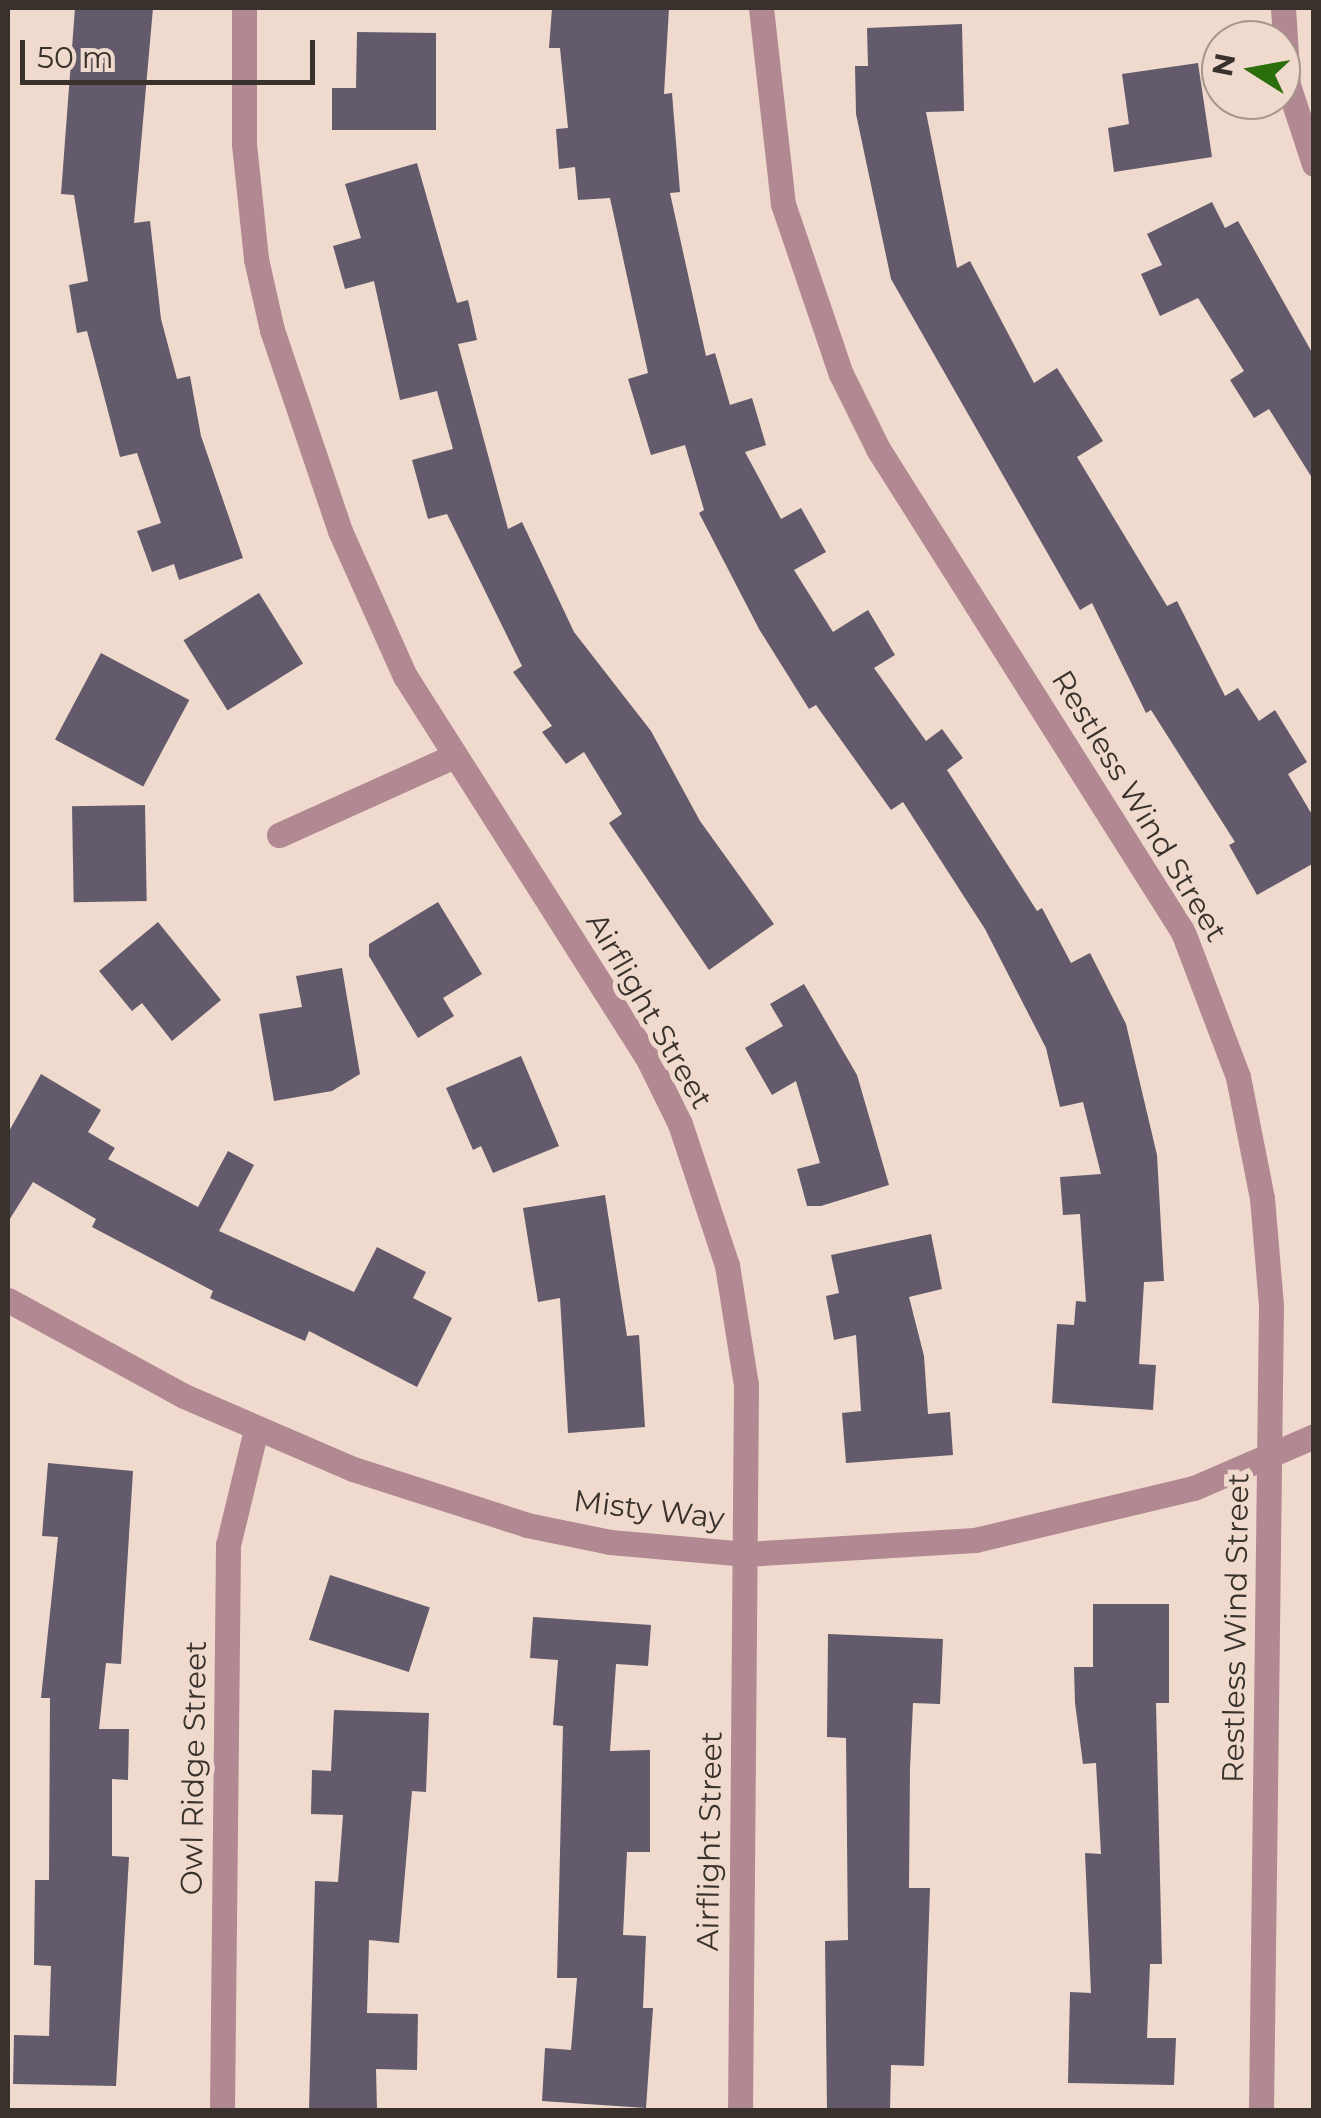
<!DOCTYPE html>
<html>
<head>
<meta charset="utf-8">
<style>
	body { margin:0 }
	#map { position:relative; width:1321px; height:2118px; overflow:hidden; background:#efdacd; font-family:Montserrat,sans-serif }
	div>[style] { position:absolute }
	.building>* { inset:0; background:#635a6b; transform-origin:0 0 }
	.minor>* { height:25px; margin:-12.5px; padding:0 12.5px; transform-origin:12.5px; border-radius:12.5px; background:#b28892 }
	span { translate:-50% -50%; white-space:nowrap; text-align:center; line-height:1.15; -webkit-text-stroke:10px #efdacd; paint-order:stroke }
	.street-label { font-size:30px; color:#39312c }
	.frame { position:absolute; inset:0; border:10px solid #39312c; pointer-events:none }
	.north { position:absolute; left:1201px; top:20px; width:100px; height:100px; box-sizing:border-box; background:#efdacd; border:2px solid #a6968d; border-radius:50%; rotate:281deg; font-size:28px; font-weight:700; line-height:40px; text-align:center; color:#39312c }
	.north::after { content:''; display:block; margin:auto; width:35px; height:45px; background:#2b6f0c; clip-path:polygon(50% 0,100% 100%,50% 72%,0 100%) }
	.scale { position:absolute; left:20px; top:40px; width:295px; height:45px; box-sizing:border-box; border:5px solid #39312c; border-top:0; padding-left:12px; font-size:30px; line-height:35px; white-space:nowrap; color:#39312c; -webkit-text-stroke:8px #efdacd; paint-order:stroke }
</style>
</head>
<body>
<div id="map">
	<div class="building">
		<div style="clip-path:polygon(75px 8px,153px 8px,134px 223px,150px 221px,161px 319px,177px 379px,190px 376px,201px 436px,243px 558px,179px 580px,174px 564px,152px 572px,137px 531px,161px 523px,137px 453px,120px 457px,87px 331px,77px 333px,69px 285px,88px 281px,74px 195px,61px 194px)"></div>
		<div style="clip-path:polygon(552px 8px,669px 8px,664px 94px,672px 93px,680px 192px,670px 193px,706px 356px,715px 353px,730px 405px,752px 398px,766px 445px,745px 452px,781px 519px,801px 508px,826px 552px,794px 570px,833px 632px,868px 610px,895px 655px,874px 668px,926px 741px,942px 729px,963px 758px,947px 770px,1037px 911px,1042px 908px,1071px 963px,1090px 953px,1126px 1024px,1157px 1155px,1164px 1281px,1144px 1282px,1139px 1364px,1156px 1365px,1153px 1410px,1052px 1403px,1057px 1324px,1074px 1325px,1076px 1301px,1086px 1302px,1080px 1214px,1063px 1215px,1060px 1177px,1101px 1174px,1083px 1102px,1060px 1107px,1046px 1048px,985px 929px,903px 802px,891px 810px,816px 705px,809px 709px,759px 629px,699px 513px,704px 510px,685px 445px,651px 455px,628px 379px,648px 373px,610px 198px,578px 200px,575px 167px,559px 169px,556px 129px,568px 128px,560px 48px,549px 48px)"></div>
		<div style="clip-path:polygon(962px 24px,964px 111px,926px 112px,957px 268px,970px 261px,1034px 383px,1057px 368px,1103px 441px,1077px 457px,1167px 606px,1177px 601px,1225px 696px,1238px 688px,1259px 721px,1275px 710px,1307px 762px,1288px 774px,1314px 818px,1314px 863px,1257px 895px,1229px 845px,1235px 842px,1151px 710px,1146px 713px,1092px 603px,1080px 610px,891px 279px,856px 114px,855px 66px,868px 66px,867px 28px)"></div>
		<div style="clip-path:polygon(357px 32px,436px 33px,436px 130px,332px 130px,332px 88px,356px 88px)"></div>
		<div style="clip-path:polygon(1198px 63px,1212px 157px,1114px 172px,1108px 128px,1129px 124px,1122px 74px)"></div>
		<div style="clip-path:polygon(417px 163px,457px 303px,468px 300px,477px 340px,458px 344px,508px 529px,522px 522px,574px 632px,651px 731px,700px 821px,774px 924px,709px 970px,609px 823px,622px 814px,584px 752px,566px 764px,542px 732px,552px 726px,513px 672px,522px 666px,447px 514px,428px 519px,412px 460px,453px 449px,437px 391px,400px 400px,374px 281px,345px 289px,333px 246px,361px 238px,345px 184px)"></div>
		<div style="clip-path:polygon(1212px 202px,1225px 228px,1238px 221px,1314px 356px,1314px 481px,1269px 409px,1254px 418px,1230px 380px,1244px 371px,1198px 298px,1160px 316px,1141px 274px,1162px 265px,1147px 234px)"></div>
		<div style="left:259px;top:593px;width:83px;height:89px;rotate:58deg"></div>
		<div style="left:101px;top:653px;width:100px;height:98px;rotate:28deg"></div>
		<div style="left:145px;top:805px;width:96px;height:73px;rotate:89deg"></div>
		<div style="clip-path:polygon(438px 902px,482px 974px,443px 998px,454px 1016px,418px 1038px,369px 956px,369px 944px)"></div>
		<div style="clip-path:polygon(158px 922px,221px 1000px,172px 1041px,142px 1003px,132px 1011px,99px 971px)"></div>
		<div style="clip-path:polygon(342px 968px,360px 1074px,332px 1091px,274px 1101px,259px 1014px,302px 1007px,296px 976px)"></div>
		<div style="clip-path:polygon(804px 984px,857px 1075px,889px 1185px,821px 1206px,807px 1206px,797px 1169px,820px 1163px,796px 1081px,772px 1095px,745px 1048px,783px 1026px,770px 1004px)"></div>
		<div style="clip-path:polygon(521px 1056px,559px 1146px,493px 1173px,481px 1146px,473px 1150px,446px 1088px)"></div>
		<div style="clip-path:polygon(41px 1074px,101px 1110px,88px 1132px,115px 1148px,108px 1159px,198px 1207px,228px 1151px,254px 1165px,219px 1231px,354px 1292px,377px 1247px,426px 1272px,413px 1298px,452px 1318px,417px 1387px,309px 1331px,305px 1341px,210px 1298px,213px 1291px,92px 1227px,96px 1219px,33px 1182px,8px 1222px,8px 1133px)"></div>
		<div style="clip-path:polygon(605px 1195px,627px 1336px,639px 1335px,645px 1427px,568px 1433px,560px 1298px,538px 1302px,523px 1208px)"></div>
		<div style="clip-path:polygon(931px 1234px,942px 1289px,909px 1297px,924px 1356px,928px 1414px,950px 1412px,953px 1455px,846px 1463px,842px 1413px,861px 1411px,856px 1335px,834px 1340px,826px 1296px,839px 1293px,831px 1255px)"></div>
		<div style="clip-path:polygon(48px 1463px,133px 1471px,121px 1664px,106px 1663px,99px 1729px,129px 1729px,128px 1780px,112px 1779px,112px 1856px,129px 1857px,116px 2086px,13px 2084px,14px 2035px,49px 2036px,51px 1966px,34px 1965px,35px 1880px,49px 1880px,50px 1698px,41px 1698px,58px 1537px,42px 1536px)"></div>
		<div style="left:330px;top:1575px;width:105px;height:68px;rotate:18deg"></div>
		<div style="clip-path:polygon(1093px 1604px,1169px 1604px,1169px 1703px,1156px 1703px,1162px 1964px,1150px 1964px,1147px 2038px,1176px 2038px,1174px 2085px,1068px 2083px,1070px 1992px,1091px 1993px,1085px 1853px,1101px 1854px,1096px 1763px,1083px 1764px,1075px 1703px,1074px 1667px,1093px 1667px)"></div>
		<div style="clip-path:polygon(533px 1617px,651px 1625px,648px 1666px,616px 1664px,610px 1751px,650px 1750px,650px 1852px,627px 1852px,623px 1935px,646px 1936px,643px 2008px,653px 2008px,646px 2108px,542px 2101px,545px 2048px,571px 2050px,577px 1978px,557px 1978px,563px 1726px,553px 1725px,558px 1660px,530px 1658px)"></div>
		<div style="clip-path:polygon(828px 1634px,943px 1639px,940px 1704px,913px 1703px,910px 1768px,909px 1888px,930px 1888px,924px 2066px,891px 2065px,890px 2110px,827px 2110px,825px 1941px,848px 1940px,846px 1738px,827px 1737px)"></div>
		<div style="clip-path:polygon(334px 1710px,429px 1713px,426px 1792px,412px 1791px,399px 1943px,369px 1940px,367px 2013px,418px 2014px,417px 2070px,376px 2069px,377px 2110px,309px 2110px,315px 1881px,338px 1882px,343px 1815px,311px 1814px,312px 1770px,331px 1771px)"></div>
	</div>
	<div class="minor">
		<div style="left:244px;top:8px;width:136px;rotate:90deg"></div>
		<div style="left:244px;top:144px;width:116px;rotate:84deg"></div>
		<div style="left:256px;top:259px;width:73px;rotate:77.3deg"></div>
		<div style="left:272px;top:330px;width:212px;rotate:71.3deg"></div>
		<div style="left:340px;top:531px;width:159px;rotate:65.9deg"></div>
		<div style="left:405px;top:676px;width:456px;rotate:57.6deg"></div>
		<div style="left:649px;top:1061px;width:70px;rotate:63.8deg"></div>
		<div style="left:680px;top:1124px;width:149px;rotate:71.6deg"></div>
		<div style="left:727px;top:1265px;width:121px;rotate:81deg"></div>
		<div style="left:746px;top:1385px;width:725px;rotate:90.47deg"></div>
		<div style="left:761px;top:8px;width:197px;rotate:83.6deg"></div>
		<div style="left:783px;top:204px;width:180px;rotate:71.2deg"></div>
		<div style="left:841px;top:374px;width:84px;rotate:63.7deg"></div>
		<div style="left:878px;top:449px;width:571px;rotate:57.73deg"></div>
		<div style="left:1183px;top:932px;width:155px;rotate:69.2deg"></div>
		<div style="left:1238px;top:1077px;width:123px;rotate:78.8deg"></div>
		<div style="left:1262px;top:1198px;width:108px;rotate:85.2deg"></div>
		<div style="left:1271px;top:1306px;width:804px;rotate:90.71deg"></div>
		<div style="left:1283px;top:8px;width:77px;rotate:86.3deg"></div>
		<div style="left:1288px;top:85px;width:83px;rotate:71.8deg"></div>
		<div style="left:279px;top:835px;width:192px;rotate:-24.3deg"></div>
		<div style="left:8px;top:1300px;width:200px;rotate:28.6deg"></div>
		<div style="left:184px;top:1396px;width:184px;rotate:23.4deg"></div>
		<div style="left:353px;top:1469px;width:183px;rotate:17.8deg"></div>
		<div style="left:527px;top:1525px;width:85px;rotate:11.6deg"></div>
		<div style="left:610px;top:1542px;width:137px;rotate:5deg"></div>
		<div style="left:746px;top:1554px;width:229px;rotate:-3.5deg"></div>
		<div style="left:975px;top:1540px;width:225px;rotate:-13.4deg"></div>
		<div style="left:1194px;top:1488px;width:131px;rotate:-23.4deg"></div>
		<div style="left:222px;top:2110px;width:565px;rotate:-89.39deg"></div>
		<div style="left:228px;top:1545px;width:119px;rotate:-76.4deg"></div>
	</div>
	<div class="street-label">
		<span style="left:1139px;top:806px;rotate:59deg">Restless Wind Street</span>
		<span style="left:649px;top:1011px;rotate:60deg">Airflight Street</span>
		<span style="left:649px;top:1510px;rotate:7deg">Misty Way</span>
		<span style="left:1236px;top:1628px;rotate:-89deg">Restless Wind Street</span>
		<span style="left:194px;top:1768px;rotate:-89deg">Owl Ridge Street</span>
		<span style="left:710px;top:1841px;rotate:-89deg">Airflight Street</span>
	</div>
	<div class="frame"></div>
	<div class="north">N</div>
	<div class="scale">50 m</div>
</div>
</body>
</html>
